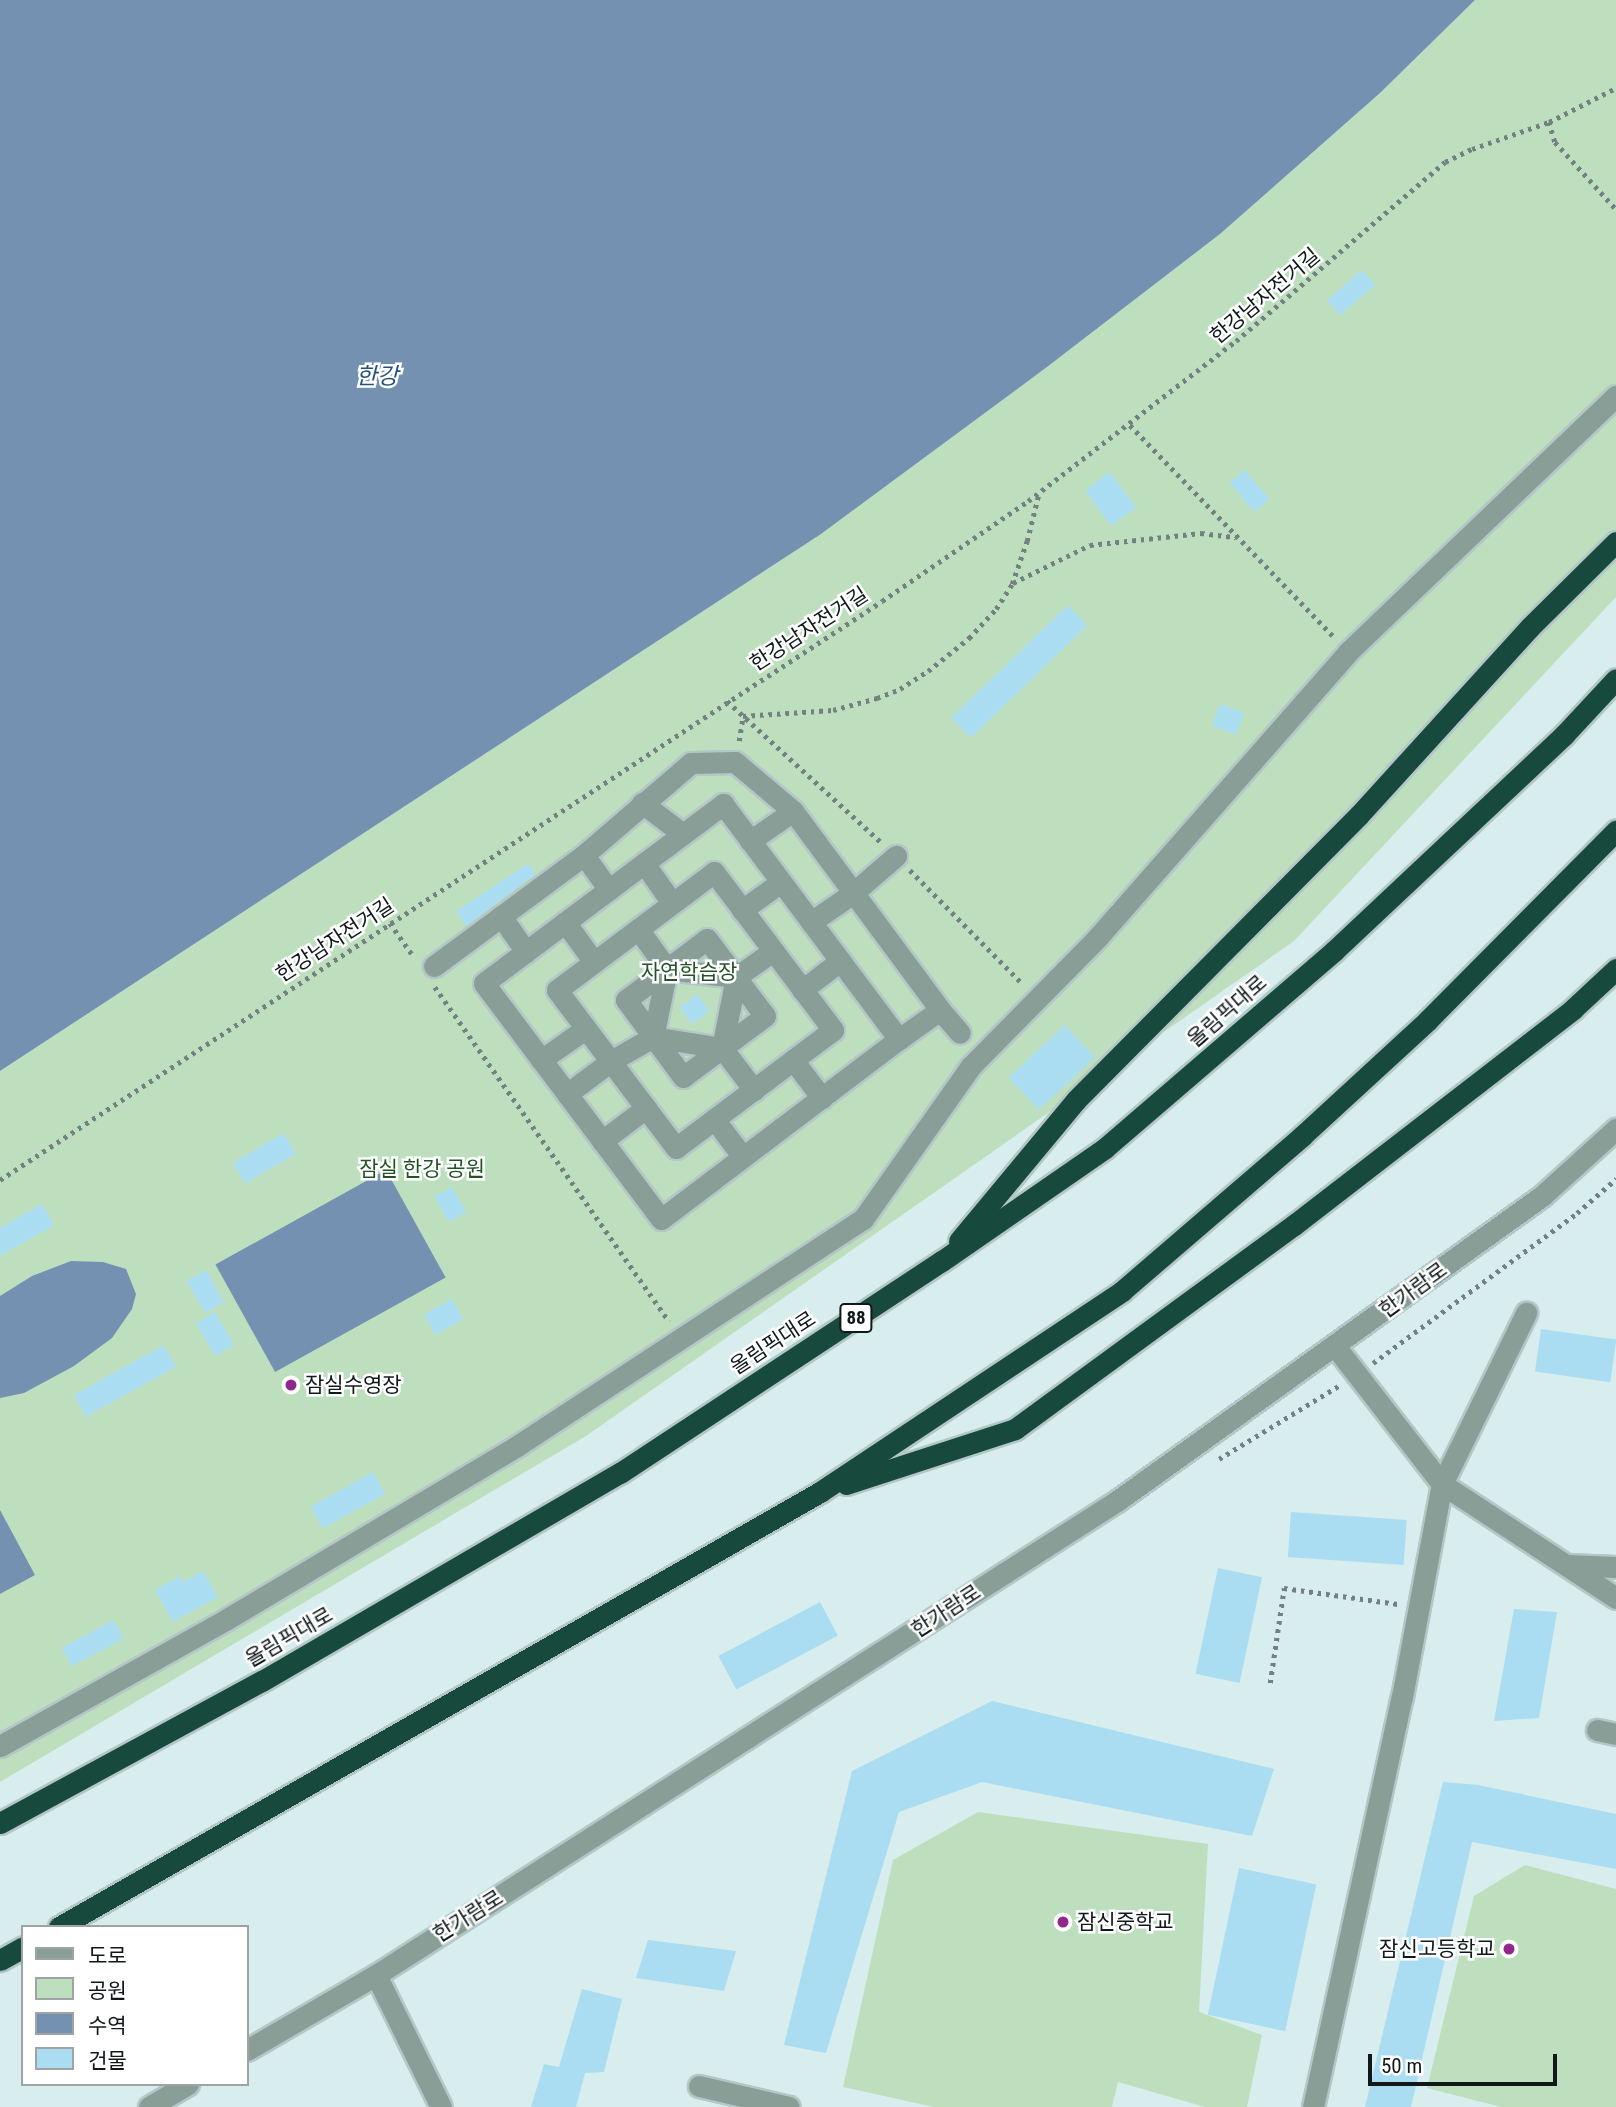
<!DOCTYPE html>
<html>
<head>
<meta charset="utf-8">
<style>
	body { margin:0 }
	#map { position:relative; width:1616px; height:2107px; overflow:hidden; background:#d8eded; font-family:"Roboto Condensed","Noto Sans KR",sans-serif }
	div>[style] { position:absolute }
	.green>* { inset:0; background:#bedfbe }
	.water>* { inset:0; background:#7491b2; transform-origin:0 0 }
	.building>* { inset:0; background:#aaddf1; transform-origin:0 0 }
	.path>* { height:4.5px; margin-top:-2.25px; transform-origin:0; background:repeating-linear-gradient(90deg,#738182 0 3.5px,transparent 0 8.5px) }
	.roads { filter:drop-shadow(2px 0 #b4c7c7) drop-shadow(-2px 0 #b4c7c7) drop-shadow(0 2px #b4c7c7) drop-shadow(0 -2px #b4c7c7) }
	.minor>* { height:21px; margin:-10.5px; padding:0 10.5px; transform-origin:10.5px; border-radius:10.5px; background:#889e96 }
	.highway>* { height:21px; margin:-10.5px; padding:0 10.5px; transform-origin:10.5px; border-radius:10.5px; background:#174a3d }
	.dots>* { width:19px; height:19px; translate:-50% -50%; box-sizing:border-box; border:4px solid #fff; border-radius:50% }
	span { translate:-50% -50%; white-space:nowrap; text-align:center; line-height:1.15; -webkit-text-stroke:5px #fff; paint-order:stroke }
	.shield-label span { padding:2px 5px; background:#fff; border:2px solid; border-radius:5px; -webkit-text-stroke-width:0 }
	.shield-label { font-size:19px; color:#111819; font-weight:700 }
	.street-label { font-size:21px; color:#111819 }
	.park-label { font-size:21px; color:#225327 }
	.poi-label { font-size:21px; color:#111819 }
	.left { translate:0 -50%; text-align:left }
	.right { translate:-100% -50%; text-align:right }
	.water-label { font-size:23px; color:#26527f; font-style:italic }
	.legend { position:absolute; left:21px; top:1925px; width:228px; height:161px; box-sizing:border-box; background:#fff; border:2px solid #a0a3a3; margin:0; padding:9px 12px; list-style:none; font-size:21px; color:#111819 }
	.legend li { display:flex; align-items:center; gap:14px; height:35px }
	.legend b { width:35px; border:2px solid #a0a3a3 }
	.scale { position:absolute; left:1368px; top:2054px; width:189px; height:32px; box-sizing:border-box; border:4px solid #111819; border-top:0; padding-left:9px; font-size:21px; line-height:24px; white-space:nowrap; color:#111819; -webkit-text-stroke:5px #fff; paint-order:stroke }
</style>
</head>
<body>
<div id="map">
	<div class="green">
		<div style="clip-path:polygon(1475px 0,1616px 0,1616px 597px,1294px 941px,586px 1436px,0 1782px,0 1071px,821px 534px,1047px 367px,1220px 234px,1380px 93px)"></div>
		<div style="clip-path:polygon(978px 1812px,1208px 1844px,1199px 2012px,1262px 2035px,1247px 2107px,1205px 2107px,1118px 2082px,1112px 2107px,934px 2107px,843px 2087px,893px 1860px)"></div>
		<div style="clip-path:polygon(1525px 1865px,1616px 1889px,1616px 2107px,1501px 2107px,1427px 2088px,1474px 1896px)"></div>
	</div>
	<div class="water">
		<div style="clip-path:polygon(0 0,1475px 0,1380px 93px,1220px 234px,1047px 367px,821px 534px,0 1071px)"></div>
		<div style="left:386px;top:1170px;width:123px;height:195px;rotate:61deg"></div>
		<div style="clip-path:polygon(71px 1261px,103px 1262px,126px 1269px,136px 1294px,132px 1309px,112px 1338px,74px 1366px,24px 1393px,0 1398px,0 1296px,32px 1276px)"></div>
		<div style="clip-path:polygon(0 1510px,35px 1575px,0 1594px)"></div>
	</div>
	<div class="building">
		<div style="left:1362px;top:270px;width:20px;height:46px;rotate:49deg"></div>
		<div style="left:1245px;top:470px;width:38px;height:20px;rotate:50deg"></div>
		<div style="left:1110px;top:472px;width:44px;height:31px;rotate:54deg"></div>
		<div style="left:1068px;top:605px;width:28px;height:162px;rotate:46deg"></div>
		<div style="left:1220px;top:704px;width:26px;height:23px;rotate:21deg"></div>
		<div style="clip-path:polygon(528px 864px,536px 874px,466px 926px,456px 911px)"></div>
		<div style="left:697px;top:994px;width:21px;height:22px;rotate:53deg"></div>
		<div style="left:1065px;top:1025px;width:44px;height:77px;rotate:47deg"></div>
		<div style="left:284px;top:1133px;width:24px;height:59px;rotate:60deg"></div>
		<div style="left:452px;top:1187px;width:29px;height:20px;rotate:61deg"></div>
		<div style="clip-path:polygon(42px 1204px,54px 1225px,0 1256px,0 1228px)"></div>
		<div style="left:206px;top:1270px;width:37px;height:22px;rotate:61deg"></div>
		<div style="left:452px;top:1299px;width:23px;height:32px;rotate:61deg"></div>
		<div style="left:215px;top:1312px;width:38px;height:22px;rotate:60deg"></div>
		<div style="left:1541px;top:1329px;width:76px;height:43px;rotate:8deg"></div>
		<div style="left:164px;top:1345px;width:25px;height:103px;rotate:61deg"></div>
		<div style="left:373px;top:1472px;width:25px;height:71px;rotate:61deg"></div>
		<div style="left:1291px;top:1512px;width:116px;height:45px;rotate:4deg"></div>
		<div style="left:1218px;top:1568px;width:45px;height:108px;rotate:12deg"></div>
		<div style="clip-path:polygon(203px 1571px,218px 1597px,173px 1622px,155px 1590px,180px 1576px,183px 1582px)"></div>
		<div style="left:820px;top:1602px;width:38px;height:115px;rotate:62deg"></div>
		<div style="clip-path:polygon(1514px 1609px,1557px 1612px,1539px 1718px,1494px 1721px)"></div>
		<div style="left:114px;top:1620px;width:21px;height:59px;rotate:62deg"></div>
		<div style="clip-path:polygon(992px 1701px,1274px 1769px,1252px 1836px,982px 1782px,899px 1812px,826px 2053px,784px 2045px,852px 1771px)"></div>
		<div style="clip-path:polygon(1443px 1782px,1478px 1785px,1616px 1814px,1616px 1869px,1472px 1842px,1411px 2107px,1365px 2107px)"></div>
		<div style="left:1239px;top:1868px;width:79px;height:150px;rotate:12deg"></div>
		<div style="clip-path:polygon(648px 1940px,736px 1951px,724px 1991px,636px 1978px)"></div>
		<div style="clip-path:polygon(582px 1989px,622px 1999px,604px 2072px,585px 2073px,576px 2107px,531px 2107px,544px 2064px,559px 2067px)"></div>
	</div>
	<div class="path">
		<div style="left:1549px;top:122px;width:21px;rotate:73deg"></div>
		<div style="left:1555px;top:142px;width:91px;rotate:47.7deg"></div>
		<div style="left:1130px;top:425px;width:293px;rotate:46.1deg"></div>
		<div style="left:1013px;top:583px;width:86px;rotate:-26.3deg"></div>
		<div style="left:1090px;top:545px;width:112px;rotate:-6.2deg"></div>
		<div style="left:1201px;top:533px;width:35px;rotate:7deg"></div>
		<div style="left:727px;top:701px;width:209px;rotate:42.5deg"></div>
		<div style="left:739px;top:741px;width:25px;rotate:-81deg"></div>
		<div style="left:743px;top:716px;width:90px;rotate:-3.8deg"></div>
		<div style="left:833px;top:710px;width:46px;rotate:-15.3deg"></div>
		<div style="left:877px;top:698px;width:25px;rotate:-21deg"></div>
		<div style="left:900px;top:689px;width:33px;rotate:-33deg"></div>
		<div style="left:928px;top:671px;width:53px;rotate:-38.8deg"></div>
		<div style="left:969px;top:638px;width:40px;rotate:-47deg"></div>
		<div style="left:996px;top:609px;width:30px;rotate:-57deg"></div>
		<div style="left:1012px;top:584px;width:46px;rotate:-70.8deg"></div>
		<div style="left:1027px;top:541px;width:49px;rotate:-76deg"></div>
		<div style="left:910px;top:870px;width:159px;rotate:45.3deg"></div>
		<div style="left:390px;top:923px;width:42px;rotate:54.8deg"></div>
		<div style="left:435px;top:987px;width:408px;rotate:55deg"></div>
		<div style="left:0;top:1180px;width:1055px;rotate:-33.28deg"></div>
		<div style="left:882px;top:601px;width:177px;rotate:-34.4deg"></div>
		<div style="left:1028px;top:501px;width:262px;rotate:-37.6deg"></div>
		<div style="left:1236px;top:341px;width:275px;rotate:-40.6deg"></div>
		<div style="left:1445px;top:162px;width:30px;rotate:-26deg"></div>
		<div style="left:1472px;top:149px;width:82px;rotate:-19.3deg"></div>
		<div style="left:1549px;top:122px;width:75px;rotate:-26.9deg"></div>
		<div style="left:1373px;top:1363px;width:253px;rotate:-36.3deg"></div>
		<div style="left:1577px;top:1213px;width:52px;rotate:-41.1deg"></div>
		<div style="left:1219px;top:1459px;width:142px;rotate:-31.4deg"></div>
		<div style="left:1270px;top:1683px;width:96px;rotate:-81.6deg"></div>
		<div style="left:1284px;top:1588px;width:115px;rotate:8deg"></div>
	</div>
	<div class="roads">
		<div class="minor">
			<div style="left:642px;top:803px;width:51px;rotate:37.1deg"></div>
			<div style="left:723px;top:804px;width:294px;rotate:53.2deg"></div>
			<div style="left:899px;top:1039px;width:298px;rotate:142.9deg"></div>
			<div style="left:661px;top:1219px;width:295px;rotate:-126.9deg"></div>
			<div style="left:484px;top:983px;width:299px;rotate:-36.8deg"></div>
			<div style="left:750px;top:841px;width:52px;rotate:-34.9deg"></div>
			<div style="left:584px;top:855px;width:43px;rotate:54.5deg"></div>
			<div style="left:644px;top:863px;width:49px;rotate:55deg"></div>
			<div style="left:714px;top:872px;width:198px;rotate:53deg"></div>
			<div style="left:833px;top:1030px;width:196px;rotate:143.1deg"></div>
			<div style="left:676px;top:1148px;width:198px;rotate:-127deg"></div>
			<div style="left:557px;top:990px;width:196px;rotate:-36.9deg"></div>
			<div style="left:742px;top:910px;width:48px;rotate:-35.7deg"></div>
			<div style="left:501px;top:916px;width:44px;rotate:55.2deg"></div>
			<div style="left:565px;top:922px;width:49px;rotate:54.1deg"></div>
			<div style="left:811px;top:922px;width:51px;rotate:-34.6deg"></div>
			<div style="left:853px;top:893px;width:57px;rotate:-40.7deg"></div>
			<div style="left:638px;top:929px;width:49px;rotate:54.1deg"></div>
			<div style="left:707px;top:939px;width:96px;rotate:53deg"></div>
			<div style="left:765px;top:1016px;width:102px;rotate:143.4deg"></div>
			<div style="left:683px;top:1077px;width:96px;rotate:-126.5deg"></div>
			<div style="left:626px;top:1000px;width:101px;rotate:-37deg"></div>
			<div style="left:434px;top:966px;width:187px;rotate:-36.5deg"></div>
			<div style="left:584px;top:855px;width:141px;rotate:-40.7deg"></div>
			<div style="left:691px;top:763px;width:44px;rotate:-1.3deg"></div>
			<div style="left:735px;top:762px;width:76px;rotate:40.2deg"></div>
			<div style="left:793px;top:811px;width:247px;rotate:53.5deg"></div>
			<div style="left:940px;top:1010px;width:50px;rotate:144.7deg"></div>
			<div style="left:736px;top:977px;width:45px;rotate:-35.1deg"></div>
			<div style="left:802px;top:990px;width:48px;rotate:-37.3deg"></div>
			<div style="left:940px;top:1010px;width:30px;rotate:49deg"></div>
			<div style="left:722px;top:1048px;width:72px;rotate:-78.8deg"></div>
			<div style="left:736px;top:977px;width:69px;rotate:-173.4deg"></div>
			<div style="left:667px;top:969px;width:69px;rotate:101.6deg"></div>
			<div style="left:653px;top:1037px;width:70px;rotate:9.1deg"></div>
			<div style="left:722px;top:1048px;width:53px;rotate:52.7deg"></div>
			<div style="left:541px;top:1060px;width:54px;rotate:-35.2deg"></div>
			<div style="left:793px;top:1060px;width:48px;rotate:52.7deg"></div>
			<div style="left:567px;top:1094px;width:55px;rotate:-36.9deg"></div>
			<div style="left:611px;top:1061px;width:48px;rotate:-29.7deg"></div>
			<div style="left:714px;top:1119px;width:48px;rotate:52.7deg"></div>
			<div style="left:602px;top:1141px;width:55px;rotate:-36.9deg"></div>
			<div style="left:1335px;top:1346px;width:175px;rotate:52.2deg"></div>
			<div style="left:1442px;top:1484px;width:208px;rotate:33.2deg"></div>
			<div style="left:1566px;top:1565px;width:50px;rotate:2.3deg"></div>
			<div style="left:1597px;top:1730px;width:19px;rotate:12deg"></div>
			<div style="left:0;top:1746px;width:260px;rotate:-29.2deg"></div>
			<div style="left:227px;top:1619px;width:338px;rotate:-30.8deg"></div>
			<div style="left:517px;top:1446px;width:414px;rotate:-33.3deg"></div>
			<div style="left:863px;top:1219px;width:187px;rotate:-54.8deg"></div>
			<div style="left:971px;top:1066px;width:181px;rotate:-45.4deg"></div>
			<div style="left:1098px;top:937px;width:379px;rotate:-48.7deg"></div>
			<div style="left:1348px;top:652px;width:371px;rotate:-43.7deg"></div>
			<div style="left:376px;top:1975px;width:147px;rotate:63.8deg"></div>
			<div style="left:247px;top:2050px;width:149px;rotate:-30.2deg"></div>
			<div style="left:376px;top:1975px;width:880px;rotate:-32.61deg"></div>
			<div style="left:1117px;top:1501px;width:523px;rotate:-35.67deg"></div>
			<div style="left:1542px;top:1196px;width:100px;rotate:-42.2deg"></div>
			<div style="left:699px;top:2086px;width:92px;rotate:13.1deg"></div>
			<div style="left:149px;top:2107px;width:45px;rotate:-30.5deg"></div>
			<div style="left:1313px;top:2107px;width:420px;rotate:-77.8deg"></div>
			<div style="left:1402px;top:1697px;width:217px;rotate:-79.4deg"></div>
			<div style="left:1442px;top:1484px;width:191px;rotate:-63.8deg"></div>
		</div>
		<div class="highway">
			<div style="left:959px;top:1241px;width:183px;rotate:-50.3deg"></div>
			<div style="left:1076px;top:1100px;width:402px;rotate:-45.2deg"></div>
			<div style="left:1359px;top:815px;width:254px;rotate:-47.7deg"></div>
			<div style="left:1530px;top:627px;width:121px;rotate:-44.7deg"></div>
			<div style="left:846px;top:1484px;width:178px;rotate:-18deg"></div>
			<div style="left:1015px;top:1429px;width:346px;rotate:-36.2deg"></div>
			<div style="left:1294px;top:1225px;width:353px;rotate:-37.7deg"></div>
			<div style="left:1573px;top:1009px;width:59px;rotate:-42.9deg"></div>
			<div style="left:0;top:1823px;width:298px;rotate:-28.5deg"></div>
			<div style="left:262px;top:1681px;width:414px;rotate:-30.2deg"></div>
			<div style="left:620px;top:1473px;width:386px;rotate:-33.4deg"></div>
			<div style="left:942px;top:1261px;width:198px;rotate:-34.7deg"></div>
			<div style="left:1105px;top:1148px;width:302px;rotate:-40.7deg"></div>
			<div style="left:1334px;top:951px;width:316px;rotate:-43.2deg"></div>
			<div style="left:1564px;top:735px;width:76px;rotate:-47.1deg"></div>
			<div style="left:59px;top:1927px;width:877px;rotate:-29.75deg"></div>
			<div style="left:820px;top:1492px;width:363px;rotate:-33.6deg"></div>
			<div style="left:1122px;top:1291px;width:238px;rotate:-40.7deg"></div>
			<div style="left:1302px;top:1136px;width:171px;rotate:-42.6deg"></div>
			<div style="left:1428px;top:1020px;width:267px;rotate:-45.2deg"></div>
			<div style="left:0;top:1960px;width:26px;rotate:-29deg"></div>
		</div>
	</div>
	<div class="dots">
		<div style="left:291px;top:1385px;background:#91278b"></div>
		<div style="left:1063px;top:1922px;background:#91278b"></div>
		<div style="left:1509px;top:1949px;background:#91278b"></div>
	</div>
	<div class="shield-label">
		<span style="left:856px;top:1318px">88</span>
	</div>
	<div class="street-label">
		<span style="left:1265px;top:296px;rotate:-40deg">한강남자전거길</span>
		<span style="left:809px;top:629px;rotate:-33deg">한강남자전거길</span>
		<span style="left:335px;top:940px;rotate:-33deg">한강남자전거길</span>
		<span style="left:1227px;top:1011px;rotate:-41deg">올림픽대로</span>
		<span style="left:1413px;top:1290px;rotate:-36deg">한가람로</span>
		<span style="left:773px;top:1343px;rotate:-33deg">올림픽대로</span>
		<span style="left:946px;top:1611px;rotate:-33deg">한가람로</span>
		<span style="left:289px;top:1637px;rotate:-30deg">올림픽대로</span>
		<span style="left:468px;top:1916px;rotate:-32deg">한가람로</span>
	</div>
	<div class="park-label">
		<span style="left:689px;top:972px">자연학습장</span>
		<span style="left:422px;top:1169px">잠실 한강 공원</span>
	</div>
	<div class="poi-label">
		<span class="left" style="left:305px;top:1385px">잠실수영장</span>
		<span class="left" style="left:1077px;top:1922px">잠신중학교</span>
		<span class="right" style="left:1495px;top:1949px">잠신고등학교</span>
	</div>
	<div class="water-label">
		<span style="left:377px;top:377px">한강</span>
	</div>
	<ul class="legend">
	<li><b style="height:9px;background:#889e96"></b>도로</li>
	<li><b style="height:19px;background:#bedfbe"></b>공원</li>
	<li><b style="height:19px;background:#7491b2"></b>수역</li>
	<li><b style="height:19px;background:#aaddf1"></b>건물</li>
	</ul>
	<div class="scale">50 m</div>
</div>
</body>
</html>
